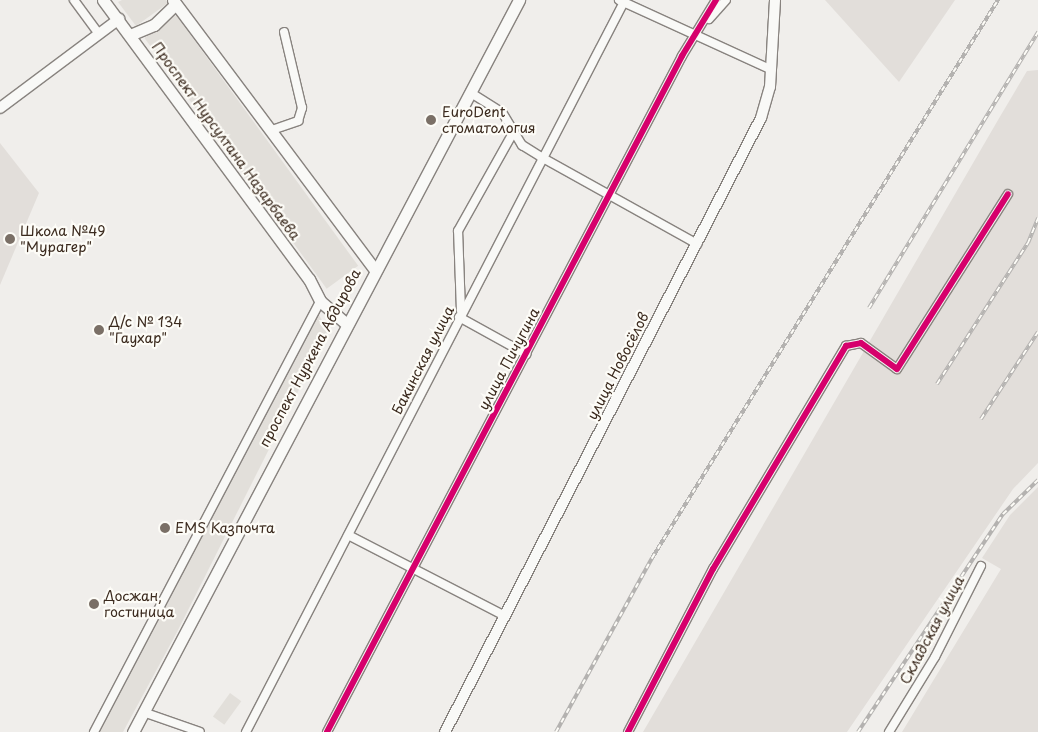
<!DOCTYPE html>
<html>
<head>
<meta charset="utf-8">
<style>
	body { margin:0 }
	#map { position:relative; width:1038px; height:732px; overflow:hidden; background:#f0eeeb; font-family:"Playpen Sans",sans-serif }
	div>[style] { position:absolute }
	.built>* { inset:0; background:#e2deda }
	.green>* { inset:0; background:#e2dfda; transform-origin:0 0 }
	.roads { filter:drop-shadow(1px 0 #88837f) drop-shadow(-1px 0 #88837f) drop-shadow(0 1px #88837f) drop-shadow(0 -1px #88837f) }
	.minor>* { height:8px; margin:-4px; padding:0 4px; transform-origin:4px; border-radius:4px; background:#f9f9f7 }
	.tertiary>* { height:10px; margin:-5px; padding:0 5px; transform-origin:5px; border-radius:5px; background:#f9f9f7 }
	.secondary>* { height:11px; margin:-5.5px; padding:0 5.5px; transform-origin:5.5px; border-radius:5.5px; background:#f9f9f7 }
	.rail>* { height:4px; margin-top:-2px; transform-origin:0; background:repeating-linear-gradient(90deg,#fdfcf7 0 5.5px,#b4b2b0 0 11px); box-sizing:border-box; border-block:1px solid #b4b2b0 }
	.cycleway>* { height:6px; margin:-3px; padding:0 3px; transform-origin:3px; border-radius:3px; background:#d6006c }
	.dots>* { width:14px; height:14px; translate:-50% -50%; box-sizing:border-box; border:2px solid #fdfcf7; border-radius:50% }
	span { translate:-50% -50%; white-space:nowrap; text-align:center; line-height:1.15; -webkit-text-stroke:4.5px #fdfcf7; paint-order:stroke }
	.poi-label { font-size:14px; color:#3b2a1e }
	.left { translate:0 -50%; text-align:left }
	.street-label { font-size:14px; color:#3b2a1e }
</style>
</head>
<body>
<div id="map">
	<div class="built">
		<div style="clip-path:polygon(825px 0,955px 0,899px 82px)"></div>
		<div style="clip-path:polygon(1038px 70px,1038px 463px,1013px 489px,847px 732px,643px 732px,998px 120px,1027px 71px)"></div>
		<div style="clip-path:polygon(0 143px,39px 193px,0 285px)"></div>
		<div style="clip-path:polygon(1038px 487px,1038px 732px,902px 732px,1001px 569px,982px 558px,1010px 515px)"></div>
	</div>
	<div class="green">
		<div style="clip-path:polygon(122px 0,166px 0,168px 3px,136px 26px,118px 2px)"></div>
		<div style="left:176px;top:15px;width:310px;height:39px;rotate:54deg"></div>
		<div style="clip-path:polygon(318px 313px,328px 332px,177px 632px,123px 732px,99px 732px)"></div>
		<div style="left:230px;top:693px;width:14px;height:29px;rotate:36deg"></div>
	</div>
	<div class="roads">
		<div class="minor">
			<div style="left:74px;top:0;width:42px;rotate:53.7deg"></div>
			<div style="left:619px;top:0;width:168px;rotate:24.6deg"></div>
			<div style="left:709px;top:19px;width:25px;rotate:-48deg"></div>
			<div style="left:471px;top:93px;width:36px;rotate:32deg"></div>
			<div style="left:502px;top:112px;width:39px;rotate:59deg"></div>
			<div style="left:522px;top:145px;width:22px;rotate:32deg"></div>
			<div style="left:541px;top:157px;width:179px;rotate:29.1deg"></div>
			<div style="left:272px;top:130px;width:28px;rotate:-19deg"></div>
			<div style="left:298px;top:121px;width:14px;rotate:-73deg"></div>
			<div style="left:302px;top:108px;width:78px;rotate:-103.3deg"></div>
			<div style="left:461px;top:311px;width:80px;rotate:-92.1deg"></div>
			<div style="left:458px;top:231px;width:112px;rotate:-60.7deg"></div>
			<div style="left:459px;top:317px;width:77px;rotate:28.9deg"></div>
			<div style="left:350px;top:536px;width:174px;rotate:27.3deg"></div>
			<div style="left:143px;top:712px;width:60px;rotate:19.3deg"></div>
			<div style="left:94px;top:732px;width:487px;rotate:-62.3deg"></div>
			<div style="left:246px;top:732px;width:824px;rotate:-62.63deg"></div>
			<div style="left:327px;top:732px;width:764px;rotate:-62.29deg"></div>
			<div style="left:682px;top:56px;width:66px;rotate:-58.7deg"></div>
			<div style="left:628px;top:732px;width:184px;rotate:-62.5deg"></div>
			<div style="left:713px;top:569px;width:260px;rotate:-59.2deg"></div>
			<div style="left:846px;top:346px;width:15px;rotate:-11deg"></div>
			<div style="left:861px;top:343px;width:44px;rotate:35.8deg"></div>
			<div style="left:897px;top:369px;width:207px;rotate:-57.6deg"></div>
			<div style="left:889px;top:732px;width:88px;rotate:-58.5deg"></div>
			<div style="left:935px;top:657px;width:102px;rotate:-63.2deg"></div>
		</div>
		<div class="tertiary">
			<div style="left:0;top:108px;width:149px;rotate:-36.8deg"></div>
			<div style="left:445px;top:732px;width:691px;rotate:-62.77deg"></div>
			<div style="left:761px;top:118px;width:32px;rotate:-74deg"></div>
			<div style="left:770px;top:87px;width:87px;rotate:-86.7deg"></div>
		</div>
		<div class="secondary">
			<div style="left:103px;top:0;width:347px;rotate:53.6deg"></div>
			<div style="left:309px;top:279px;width:25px;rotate:63deg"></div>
			<div style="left:320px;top:301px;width:35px;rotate:41deg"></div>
			<div style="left:173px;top:0;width:336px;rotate:53.2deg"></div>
			<div style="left:130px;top:35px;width:26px;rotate:-23deg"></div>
			<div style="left:154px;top:25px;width:30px;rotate:-44deg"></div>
			<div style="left:133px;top:732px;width:828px;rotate:-62.2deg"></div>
		</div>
	</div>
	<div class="rail">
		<div style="left:869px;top:308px;width:324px;rotate:-58.5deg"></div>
		<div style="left:937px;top:384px;width:168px;rotate:-57.2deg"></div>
		<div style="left:1028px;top:243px;width:27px;rotate:-68deg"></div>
		<div style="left:981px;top:419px;width:104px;rotate:-56.8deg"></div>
		<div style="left:556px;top:732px;width:199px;rotate:-61.1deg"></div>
		<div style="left:652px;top:558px;width:657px;rotate:-58.2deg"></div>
		<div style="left:858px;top:732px;width:262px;rotate:-56.4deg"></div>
		<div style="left:1003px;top:514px;width:49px;rotate:-44.2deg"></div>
	</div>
	<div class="cycleway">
		<div style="left:327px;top:732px;width:764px;rotate:-62.29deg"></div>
		<div style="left:682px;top:56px;width:66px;rotate:-58.7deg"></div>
		<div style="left:628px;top:732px;width:184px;rotate:-62.5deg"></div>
		<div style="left:713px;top:569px;width:260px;rotate:-59.2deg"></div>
		<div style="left:846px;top:346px;width:15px;rotate:-11deg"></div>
		<div style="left:861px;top:343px;width:44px;rotate:35.8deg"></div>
		<div style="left:897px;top:369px;width:207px;rotate:-57.6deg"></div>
	</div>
	<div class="dots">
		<div style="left:431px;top:120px;background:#7a6f66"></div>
		<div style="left:10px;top:239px;background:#7a6f66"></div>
		<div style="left:99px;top:330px;background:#7a6f66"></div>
		<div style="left:165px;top:528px;background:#7a6f66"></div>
		<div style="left:94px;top:604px;background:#7a6f66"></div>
	</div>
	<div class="poi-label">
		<span class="left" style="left:442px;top:120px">EuroDent<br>стоматология</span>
		<span class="left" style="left:20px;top:239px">Школа №49<br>"Мурагер"</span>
		<span class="left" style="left:109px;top:330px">Д/с № 134<br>"Гаухар"</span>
		<span class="left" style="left:175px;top:528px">EMS Казпочта</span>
		<span class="left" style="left:104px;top:604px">Досжан,<br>гостиница</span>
	</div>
	<div class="street-label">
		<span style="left:226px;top:141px;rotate:54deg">Проспект Нурсултана Назарбаева</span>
		<span style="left:310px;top:358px;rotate:-62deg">проспект Нуркена Абдирова</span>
		<span style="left:509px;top:359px;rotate:-62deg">улица Пичугина</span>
		<span style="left:423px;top:360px;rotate:-63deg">Бакинская улица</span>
		<span style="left:618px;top:366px;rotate:-63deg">улица Новосёлов</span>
		<span style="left:932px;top:630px;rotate:-62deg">Складская улица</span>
	</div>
</div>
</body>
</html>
